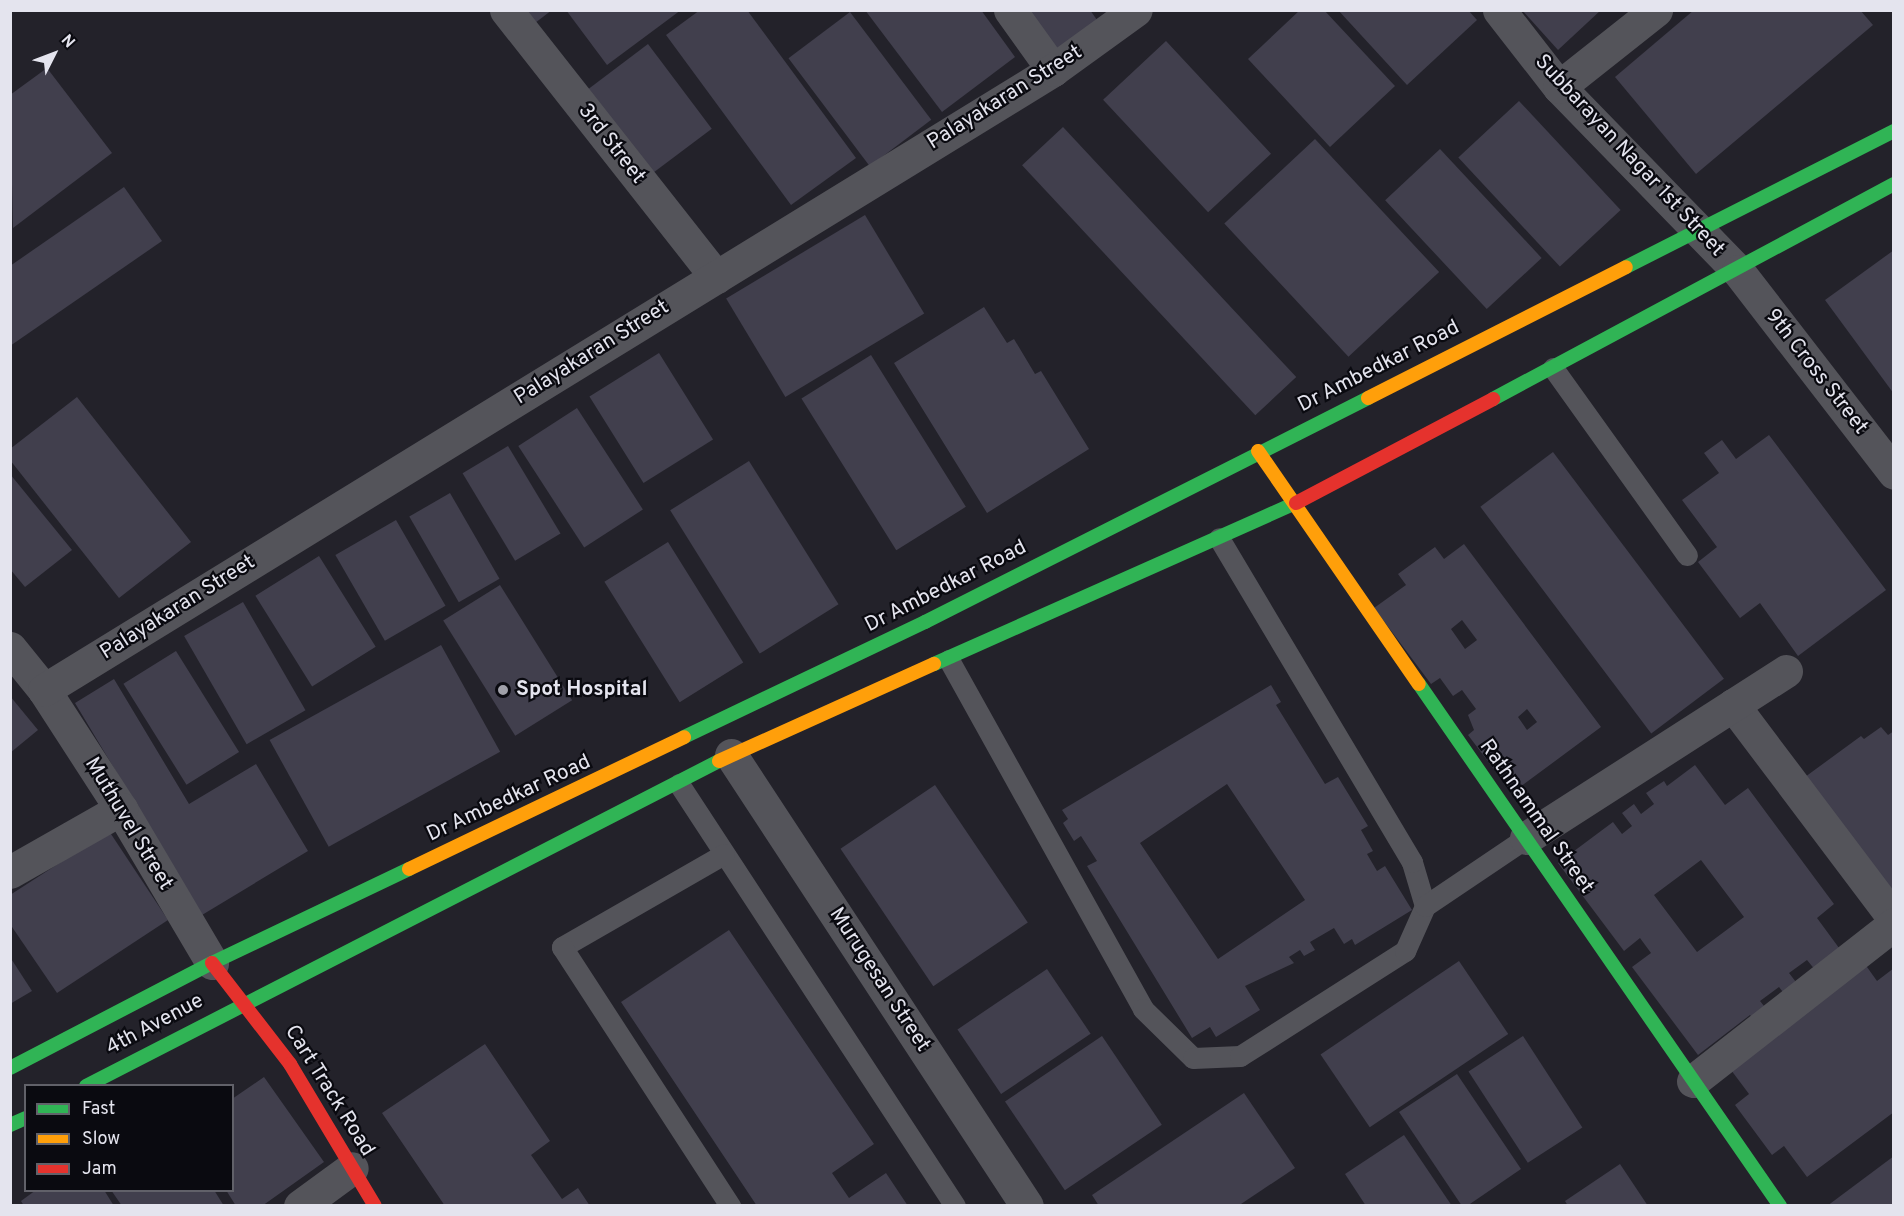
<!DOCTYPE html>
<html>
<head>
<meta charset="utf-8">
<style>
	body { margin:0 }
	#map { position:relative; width:1904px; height:1216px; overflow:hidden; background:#23222a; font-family:Overpass,sans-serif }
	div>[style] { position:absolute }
	.building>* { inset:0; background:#413f4d; transform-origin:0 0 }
	.lane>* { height:21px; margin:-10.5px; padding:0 10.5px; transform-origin:10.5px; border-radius:10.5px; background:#54545a }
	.street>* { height:33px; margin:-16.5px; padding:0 16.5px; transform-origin:16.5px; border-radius:16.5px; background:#54545a }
	.fast>* { height:14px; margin:-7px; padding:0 7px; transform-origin:7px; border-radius:7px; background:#30b455 }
	.slow>* { height:14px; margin:-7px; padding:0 7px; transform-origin:7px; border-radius:7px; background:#ff9f0a }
	.jam>* { height:14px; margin:-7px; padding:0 7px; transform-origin:7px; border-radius:7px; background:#e5322d }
	.dots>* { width:16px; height:16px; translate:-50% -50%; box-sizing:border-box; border:3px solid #0a0a10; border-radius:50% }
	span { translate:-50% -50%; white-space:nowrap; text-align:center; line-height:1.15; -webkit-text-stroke:4.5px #0a0a10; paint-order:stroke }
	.street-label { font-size:21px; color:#e4e4ee }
	.poi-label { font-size:21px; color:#e4e4ee; font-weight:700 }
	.left { translate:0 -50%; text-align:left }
	.frame { position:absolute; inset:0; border:12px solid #e4e4ee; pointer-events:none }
	.legend { position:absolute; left:24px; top:1084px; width:210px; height:108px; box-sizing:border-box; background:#0a0a10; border:2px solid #616169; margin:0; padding:8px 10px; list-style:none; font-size:18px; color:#e4e4ee }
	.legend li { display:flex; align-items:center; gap:12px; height:30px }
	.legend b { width:30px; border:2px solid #616169 }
	.north { position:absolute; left:24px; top:24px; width:60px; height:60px; -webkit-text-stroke:4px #0a0a10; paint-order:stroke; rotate:48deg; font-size:16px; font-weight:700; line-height:24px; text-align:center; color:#e4e4ee }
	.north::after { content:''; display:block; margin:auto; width:21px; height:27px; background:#e4e4ee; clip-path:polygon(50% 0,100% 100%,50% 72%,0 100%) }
</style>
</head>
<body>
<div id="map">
	<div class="building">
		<div style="clip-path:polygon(526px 10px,552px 10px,535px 23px)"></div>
		<div style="clip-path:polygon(566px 10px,681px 10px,607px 65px)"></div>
		<div style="clip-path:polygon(700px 10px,747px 10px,856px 158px,791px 205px,666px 35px)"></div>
		<div style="clip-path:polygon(865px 10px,981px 10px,1015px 57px,942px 112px)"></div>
		<div style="clip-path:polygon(1021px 10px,1090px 10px,1097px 20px,1052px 53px)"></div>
		<div style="clip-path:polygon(1300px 10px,1324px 10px,1395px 86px,1330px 147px,1248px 59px)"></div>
		<div style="clip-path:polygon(1338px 10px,1468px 10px,1477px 20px,1407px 85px)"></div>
		<div style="clip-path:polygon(1522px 10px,1601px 10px,1558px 50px)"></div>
		<div style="clip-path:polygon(1694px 10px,1860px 10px,1873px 25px,1696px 174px,1615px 77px)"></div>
		<div style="left:850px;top:12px;width:135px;height:77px;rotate:53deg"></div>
		<div style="left:1166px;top:41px;width:154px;height:86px;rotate:47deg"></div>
		<div style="left:648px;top:44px;width:106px;height:75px;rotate:53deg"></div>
		<div style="clip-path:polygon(47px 68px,112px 153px,13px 228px,10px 95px)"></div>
		<div style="left:1519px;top:101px;width:149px;height:83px;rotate:47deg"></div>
		<div style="left:1063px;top:127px;width:342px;height:56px;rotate:47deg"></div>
		<div style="left:1315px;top:139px;width:182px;height:124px;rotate:47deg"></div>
		<div style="left:1440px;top:149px;width:149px;height:75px;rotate:47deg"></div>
		<div style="clip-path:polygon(124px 187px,162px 241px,10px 346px,10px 266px)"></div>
		<div style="left:865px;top:215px;width:115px;height:162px;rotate:59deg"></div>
		<div style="clip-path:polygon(1894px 250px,1894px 394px,1825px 300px)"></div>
		<div style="clip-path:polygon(984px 307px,1007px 343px,1014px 339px,1035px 374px,1041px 371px,1089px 449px,987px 513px,894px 363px)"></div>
		<div style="left:659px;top:353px;width:102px;height:82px;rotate:58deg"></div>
		<div style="left:871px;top:355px;width:179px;height:82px;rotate:58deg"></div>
		<div style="clip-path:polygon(77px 397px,191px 542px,119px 598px,10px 460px,10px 449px)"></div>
		<div style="left:577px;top:408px;width:121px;height:70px;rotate:57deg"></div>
		<div style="clip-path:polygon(1769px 435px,1886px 590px,1798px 656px,1760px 603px,1740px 618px,1698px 562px,1717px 547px,1682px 500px,1719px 473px,1704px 453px,1722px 440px,1736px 459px)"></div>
		<div style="left:508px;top:446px;width:102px;height:53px;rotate:59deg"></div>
		<div style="left:1553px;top:452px;width:284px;height:91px;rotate:53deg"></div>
		<div style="left:749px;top:461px;width:169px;height:93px;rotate:58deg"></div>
		<div style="clip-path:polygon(10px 474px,72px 550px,25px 587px,10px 569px)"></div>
		<div style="left:450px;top:493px;width:99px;height:47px;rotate:60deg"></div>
		<div style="left:396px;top:520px;width:99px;height:70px;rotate:60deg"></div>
		<div style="left:668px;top:542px;width:142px;height:75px;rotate:58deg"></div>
		<div style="clip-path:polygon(evenodd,1464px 544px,1601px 727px,1512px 793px,1468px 735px,1474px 730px,1468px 715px,1476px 709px,1462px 690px,1453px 696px,1440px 678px,1431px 684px,1374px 608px,1406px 585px,1398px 574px,1435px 547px,1444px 559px,1464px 544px,1462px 620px,1477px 640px,1465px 649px,1451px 629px,1462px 620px,1464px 544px,1527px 709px,1537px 722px,1527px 730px,1518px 717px,1527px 709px)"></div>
		<div style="left:319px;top:556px;width:107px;height:75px;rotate:58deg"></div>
		<div style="left:500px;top:585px;width:136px;height:67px;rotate:58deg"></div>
		<div style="left:243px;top:602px;width:125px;height:68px;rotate:60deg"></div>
		<div style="left:441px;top:645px;width:122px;height:196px;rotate:61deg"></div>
		<div style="left:176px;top:651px;width:119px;height:62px;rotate:58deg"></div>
		<div style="clip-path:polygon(114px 679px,189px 804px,256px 764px,308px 851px,202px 915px,75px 703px)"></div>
		<div style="clip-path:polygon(evenodd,1271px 685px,1281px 702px,1276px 705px,1325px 784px,1338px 777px,1368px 826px,1361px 830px,1373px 851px,1367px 854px,1377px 871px,1385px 866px,1412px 910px,1355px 945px,1352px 939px,1344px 944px,1334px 928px,1310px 942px,1315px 950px,1304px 956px,1300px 950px,1289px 957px,1294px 963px,1245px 986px,1260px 1010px,1216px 1037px,1210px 1027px,1192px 1038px,1087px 866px,1097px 861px,1081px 836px,1074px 841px,1063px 823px,1068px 819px,1062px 810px,1271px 685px,1227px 784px,1305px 900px,1218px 959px,1140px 843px,1227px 784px)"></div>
		<div style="clip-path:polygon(10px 696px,38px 730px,10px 753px)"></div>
		<div style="clip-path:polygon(1881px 727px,1888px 735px,1894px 731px,1894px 895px,1805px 777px,1861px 736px,1864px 739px)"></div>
		<div style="clip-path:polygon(evenodd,1695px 765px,1725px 805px,1748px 788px,1834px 904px,1817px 918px,1842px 952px,1816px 971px,1807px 960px,1789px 973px,1799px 986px,1786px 996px,1779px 987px,1760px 1001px,1768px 1011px,1755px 1021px,1750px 1015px,1698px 1055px,1632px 967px,1651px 953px,1640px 938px,1624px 951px,1558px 863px,1613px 822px,1622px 834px,1632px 826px,1622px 813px,1634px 804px,1641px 814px,1654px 804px,1646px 793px,1664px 781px,1667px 786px,1695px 765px,1701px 860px,1744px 917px,1697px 952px,1654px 895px,1701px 860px)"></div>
		<div style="left:935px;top:785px;width:166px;height:114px;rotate:56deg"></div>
		<div style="clip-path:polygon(109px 831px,168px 920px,57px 993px,10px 924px,10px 895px)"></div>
		<div style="clip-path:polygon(729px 930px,874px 1144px,832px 1173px,849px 1198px,886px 1173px,908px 1206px,757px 1206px,621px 1002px)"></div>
		<div style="clip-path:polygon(10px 957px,32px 991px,10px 1004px)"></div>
		<div style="clip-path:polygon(1862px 960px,1877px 981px,1894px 968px,1894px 1112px,1807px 1177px,1784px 1146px,1772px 1155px,1735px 1105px,1749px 1094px,1725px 1062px)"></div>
		<div style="left:1459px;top:961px;width:88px;height:167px;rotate:56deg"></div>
		<div style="left:1047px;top:969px;width:78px;height:108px;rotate:56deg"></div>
		<div style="left:1102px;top:1036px;width:107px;height:117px;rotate:56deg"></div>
		<div style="left:1523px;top:1036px;width:109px;height:65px;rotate:57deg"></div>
		<div style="clip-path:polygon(485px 1044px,550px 1141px,531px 1155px,562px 1199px,578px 1188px,590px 1206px,445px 1206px,382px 1113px)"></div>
		<div style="clip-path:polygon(1457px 1074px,1521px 1169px,1467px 1206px,1462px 1206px,1399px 1112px)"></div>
		<div style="clip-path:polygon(264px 1077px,324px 1162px,262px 1206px,236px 1206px,226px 1190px,232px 1190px,232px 1099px)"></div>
		<div style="clip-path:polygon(1244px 1093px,1295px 1168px,1238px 1206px,1099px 1206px,1092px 1195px)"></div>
		<div style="clip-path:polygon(1404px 1135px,1452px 1206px,1366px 1206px,1345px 1174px)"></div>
		<div style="clip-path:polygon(1894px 1156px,1894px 1206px,1827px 1206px)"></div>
		<div style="clip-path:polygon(1620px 1164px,1648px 1206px,1568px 1206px,1565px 1201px)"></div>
		<div style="clip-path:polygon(36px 1190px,104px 1190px,114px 1206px,24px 1206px,21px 1201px)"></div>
		<div style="clip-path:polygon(111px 1190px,214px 1190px,224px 1206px,122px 1206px)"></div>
	</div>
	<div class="lane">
		<div style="left:1553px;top:368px;width:230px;rotate:54.4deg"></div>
		<div style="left:949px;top:660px;width:399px;rotate:60.9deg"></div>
		<div style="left:1143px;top:1009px;width:70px;rotate:44.4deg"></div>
		<div style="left:1193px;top:1058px;width:47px;rotate:-2.4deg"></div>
		<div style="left:1240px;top:1056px;width:196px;rotate:-32.5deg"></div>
		<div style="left:1405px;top:951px;width:49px;rotate:-66deg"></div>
		<div style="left:1425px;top:906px;width:46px;rotate:-106.5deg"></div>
		<div style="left:1412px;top:862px;width:377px;rotate:-120.8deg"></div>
		<div style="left:679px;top:784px;width:504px;rotate:56.81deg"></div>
		<div style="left:724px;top:854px;width:187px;rotate:150.1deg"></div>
		<div style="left:562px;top:947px;width:309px;rotate:57deg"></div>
		<div style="left:1425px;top:906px;width:122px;rotate:-34deg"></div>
	</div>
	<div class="street">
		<div style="left:506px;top:10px;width:340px;rotate:51.8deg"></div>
		<div style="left:1010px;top:10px;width:74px;rotate:54.4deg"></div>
		<div style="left:1499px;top:10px;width:98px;rotate:52.1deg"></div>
		<div style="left:1559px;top:87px;width:257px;rotate:45.8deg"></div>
		<div style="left:1738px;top:271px;width:255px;rotate:52.3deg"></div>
		<div style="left:1559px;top:87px;width:124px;rotate:-38.4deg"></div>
		<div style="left:10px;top:648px;width:54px;rotate:51deg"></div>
		<div style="left:44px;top:690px;width:142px;rotate:57.1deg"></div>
		<div style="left:121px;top:809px;width:179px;rotate:59.4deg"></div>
		<div style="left:44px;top:690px;width:1184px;rotate:-31.57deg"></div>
		<div style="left:1053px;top:70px;width:102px;rotate:-35.9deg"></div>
		<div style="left:1733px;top:705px;width:268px;rotate:53deg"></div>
		<div style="left:731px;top:755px;width:539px;rotate:56.72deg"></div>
		<div style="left:1526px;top:838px;width:309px;rotate:-32.7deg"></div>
		<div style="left:10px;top:872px;width:128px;rotate:-29.6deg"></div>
		<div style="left:1693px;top:1081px;width:255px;rotate:-38deg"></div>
		<div style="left:300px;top:1206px;width:64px;rotate:-36.2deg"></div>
	</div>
	<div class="fast">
		<div style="left:1626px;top:267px;width:301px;rotate:-26.9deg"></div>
		<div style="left:1493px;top:399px;width:455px;rotate:-28.2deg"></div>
		<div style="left:934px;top:664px;width:396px;rotate:-24deg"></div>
		<div style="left:1419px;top:684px;width:635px;rotate:55.33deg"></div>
		<div style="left:684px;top:737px;width:267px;rotate:-25.5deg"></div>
		<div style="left:925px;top:622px;width:496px;rotate:-26.8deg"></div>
		<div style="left:10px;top:1068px;width:228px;rotate:-27.5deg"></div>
		<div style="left:212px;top:963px;width:218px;rotate:-25.5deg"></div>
		<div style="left:86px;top:1086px;width:712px;rotate:-27.18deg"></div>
		<div style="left:10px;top:1125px;width:17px;rotate:-24deg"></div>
	</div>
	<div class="slow">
		<div style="left:1368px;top:398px;width:289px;rotate:-26.9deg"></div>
		<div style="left:1258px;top:451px;width:283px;rotate:55.4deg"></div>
		<div style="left:719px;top:761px;width:236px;rotate:-24.3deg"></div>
		<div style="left:409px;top:869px;width:305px;rotate:-25.6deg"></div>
	</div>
	<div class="jam">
		<div style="left:1296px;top:503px;width:223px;rotate:-27.8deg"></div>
		<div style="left:212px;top:963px;width:128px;rotate:52.3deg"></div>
		<div style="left:290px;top:1064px;width:165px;rotate:59.1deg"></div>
	</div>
	<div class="dots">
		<div style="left:503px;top:690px;background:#a0a0a9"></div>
	</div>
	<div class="street-label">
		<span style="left:1005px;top:98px;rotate:-32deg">Palayakaran Street</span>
		<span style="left:611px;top:144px;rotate:52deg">3rd Street</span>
		<span style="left:1629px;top:156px;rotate:47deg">Subbarayan Nagar 1st Street</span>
		<span style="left:592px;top:353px;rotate:-32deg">Palayakaran Street</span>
		<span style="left:1379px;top:367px;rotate:-27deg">Dr Ambedkar Road</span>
		<span style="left:1816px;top:372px;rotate:52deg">9th Cross Street</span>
		<span style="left:946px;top:587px;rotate:-27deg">Dr Ambedkar Road</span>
		<span style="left:178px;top:608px;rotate:-32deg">Palayakaran Street</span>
		<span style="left:509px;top:799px;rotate:-25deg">Dr Ambedkar Road</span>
		<span style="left:1536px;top:817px;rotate:55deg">Rathnammal Street</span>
		<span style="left:128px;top:824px;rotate:59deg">Muthuvel Street</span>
		<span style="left:879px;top:980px;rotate:57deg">Murugesan Street</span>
		<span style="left:155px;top:1025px;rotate:-28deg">4th Avenue</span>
		<span style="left:329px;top:1091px;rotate:58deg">Cart Track Road</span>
	</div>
	<div class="poi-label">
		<span class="left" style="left:516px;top:690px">Spot Hospital</span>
	</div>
	<div class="frame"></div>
	<ul class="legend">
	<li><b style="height:8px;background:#30b455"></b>Fast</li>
	<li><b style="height:8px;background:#ff9f0a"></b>Slow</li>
	<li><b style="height:8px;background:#e5322d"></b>Jam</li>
	</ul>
	<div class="north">N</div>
</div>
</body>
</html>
